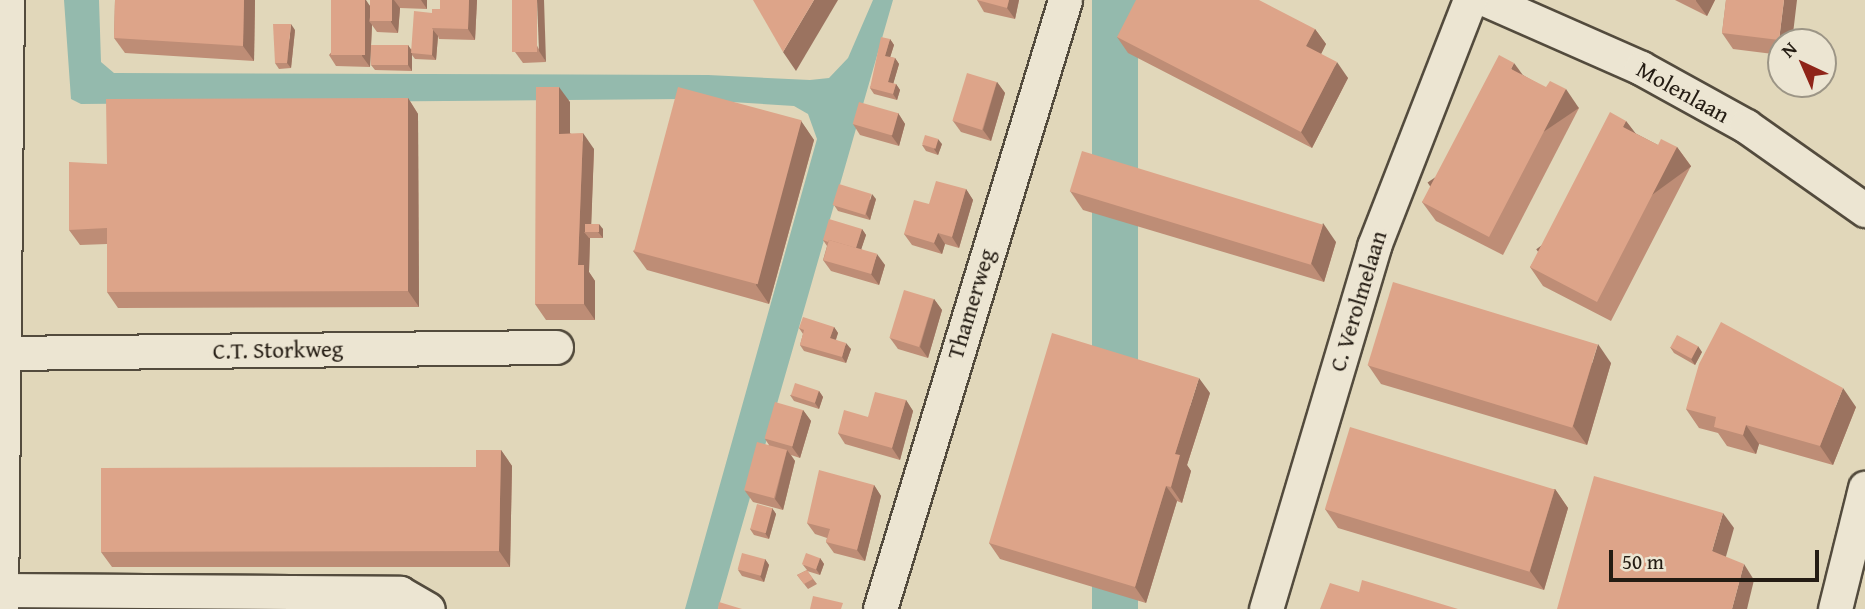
<!DOCTYPE html>
<html>
<head>
<meta charset="utf-8">
<style>
	body { margin:0 }
	#map { position:relative; width:1865px; height:609px; overflow:hidden; background:#e1d7ba; font-family:"Gentium Book Plus",serif }
	div>[style] { position:absolute }
	.water>* { inset:0; background:#94baad; transform-origin:0 0 }
	.roads { filter:drop-shadow(2px 0 #534b3d) drop-shadow(-2px 0 #534b3d) drop-shadow(0 2px #534b3d) drop-shadow(0 -2px #534b3d) }
	.minor>* { height:33px; margin:-16.5px; padding:0 16.5px; transform-origin:16.5px; border-radius:16.5px; background:#ece5d2 }
	.wall>* { inset:0; background:#be8d76 }
	.shaded-wall>* { inset:0; background:#9b7360; transform-origin:0 0 }
	.building>* { inset:0; background:#dda489; transform-origin:0 0 }
	span { translate:-50% -50%; white-space:nowrap; text-align:center; line-height:1.15; -webkit-text-stroke:7px #ece5d2; paint-order:stroke }
	.street-label { font-size:23px; color:#241c13 }
	.north { position:absolute; left:1767px; top:28px; width:70px; height:70px; box-sizing:border-box; background:#ece5d2; border:2px solid #9c9586; border-radius:50%; rotate:316deg; font-size:19px; font-weight:700; line-height:28px; text-align:center; color:#241c13 }
	.north::after { content:''; display:block; margin:auto; width:24px; height:32px; background:#8f2418; clip-path:polygon(50% 0,100% 100%,50% 72%,0 100%) }
	.scale { position:absolute; left:1609px; top:550px; width:210px; height:32px; box-sizing:border-box; border:4px solid #241c13; border-top:0; padding-left:9px; font-size:21px; line-height:24px; white-space:nowrap; color:#241c13; -webkit-text-stroke:5px #ece5d2; paint-order:stroke }
</style>
</head>
<body>
<div id="map">
	<div class="water">
		<div style="clip-path:polygon(64px 0,99px 0,101px 62px,114px 73px,708px 75px,810px 80px,829px 78px,848px 58px,873px 0,893px 0,718px 609px,685px 609px,817px 139px,808px 114px,794px 106px,683px 99px,81px 104px,71px 99px)"></div>
		<div style="left:1092px;top:0;width:46px;height:636px"></div>
	</div>
	<div class="roads">
		<div class="minor">
			<div style="left:1487px;top:0;width:168px;rotate:23.8deg"></div>
			<div style="left:1641px;top:68px;width:120px;rotate:28.9deg"></div>
			<div style="left:1746px;top:126px;width:146px;rotate:35.2deg"></div>
			<div style="left:1px;top:353px;width:555px;rotate:-0.62deg"></div>
			<div style="left:1px;top:590px;width:399px;rotate:0.4deg"></div>
			<div style="left:400px;top:593px;width:32px;rotate:30deg"></div>
			<div style="left:1px;top:609px;width:609px;rotate:-89.44deg"></div>
			<div style="left:880px;top:609px;width:636px;rotate:-73.1deg"></div>
			<div style="left:1266px;top:609px;width:379px;rotate:-73.4deg"></div>
			<div style="left:1374px;top:246px;width:264px;rotate:-68.7deg"></div>
			<div style="left:1835px;top:609px;width:125px;rotate:-76.1deg"></div>
		</div>
	</div>
	<div class="wall">
		<div style="clip-path:polygon(115px 0,255px 0,254px 61px,125px 53px,114px 38px)"></div>
		<div style="clip-path:polygon(370px 0,427px 0,427px 9px,400px 8px,398px 33px,377px 32px,372px 25px,370px 67px,336px 66px,329px 55px,370px 5px)"></div>
		<div style="clip-path:polygon(440px 0,477px 0,475px 40px,439px 39px,438px 36px,436px 60px,415px 59px,412px 55px,412px 71px,375px 70px,371px 65px,408px 45px,411px 50px,432px 13px,440px 9px)"></div>
		<div style="clip-path:polygon(512px 0,546px 62px,523px 63px,515px 52px)"></div>
		<div style="clip-path:polygon(977px 0,1019px 0,1015px 19px,984px 12px)"></div>
		<div style="clip-path:polygon(1675px 0,1715px 0,1707px 16px)"></div>
		<div style="clip-path:polygon(1726px 0,1781px 42px,1781px 55px,1733px 49px,1722px 33px)"></div>
		<div style="clip-path:polygon(1315px 29px,1326px 44px,1321px 54px,1348px 78px,1312px 148px,1128px 53px,1117px 37px)"></div>
		<div style="clip-path:polygon(295px 30px,291px 68px,279px 69px,275px 63px)"></div>
		<div style="clip-path:polygon(890px 39px,894px 45px,890px 57px,895px 58px,899px 64px,893px 84px,896px 84px,900px 90px,897px 100px,874px 94px,870px 88px)"></div>
		<div style="clip-path:polygon(1523px 75px,1579px 108px,1503px 255px,1436px 221px,1422px 202px)"></div>
		<div style="clip-path:polygon(997px 82px,1005px 93px,991px 141px,961px 132px,953px 121px)"></div>
		<div style="clip-path:polygon(408px 98px,418px 114px,419px 307px,118px 308px,107px 292px,107px 244px,80px 245px,69px 230px,107px 164px)"></div>
		<div style="clip-path:polygon(570px 102px,570px 133px,594px 149px,591px 224px,603px 229px,603px 238px,590px 238px,589px 272px,595px 281px,595px 320px,546px 320px,535px 304px)"></div>
		<div style="clip-path:polygon(898px 113px,905px 124px,899px 146px,860px 135px,853px 124px)"></div>
		<div style="clip-path:polygon(801px 121px,814px 140px,769px 304px,647px 270px,633px 251px)"></div>
		<div style="clip-path:polygon(1626px 121px,1635px 133px,1658px 145px,1677px 147px,1691px 166px,1611px 321px,1543px 286px,1530px 267px)"></div>
		<div style="clip-path:polygon(942px 144px,938px 155px,926px 151px,922px 145px)"></div>
		<div style="clip-path:polygon(966px 189px,973px 200px,959px 248px,945px 244px,942px 254px,912px 245px,904px 234px,929px 204px)"></div>
		<div style="clip-path:polygon(1070px 191px,1336px 242px,1324px 282px,1083px 210px)"></div>
		<div style="clip-path:polygon(876px 199px,870px 220px,838px 211px,834px 205px)"></div>
		<div style="clip-path:polygon(862px 229px,866px 235px,861px 249px,885px 265px,879px 285px,831px 271px,823px 260px,827px 246px,823px 240px)"></div>
		<div style="clip-path:polygon(934px 299px,942px 310px,928px 358px,898px 349px,890px 338px)"></div>
		<div style="clip-path:polygon(834px 327px,838px 333px,836px 340px,851px 349px,846px 363px,804px 351px,800px 345px,803px 334px,799px 328px)"></div>
		<div style="clip-path:polygon(1670px 347px,1702px 352px,1695px 365px,1674px 353px)"></div>
		<div style="clip-path:polygon(1611px 363px,1587px 445px,1381px 384px,1368px 365px)"></div>
		<div style="clip-path:polygon(819px 391px,823px 397px,819px 409px,794px 401px,790px 395px)"></div>
		<div style="clip-path:polygon(1210px 393px,1187px 465px,1191px 471px,1182px 503px,1177px 501px,1146px 603px,1000px 559px,989px 543px)"></div>
		<div style="clip-path:polygon(906px 400px,913px 411px,900px 460px,845px 444px,838px 433px,868px 417px)"></div>
		<div style="clip-path:polygon(1856px 407px,1833px 465px,1759px 444px,1756px 454px,1727px 446px,1718px 433px,1699px 428px,1686px 409px)"></div>
		<div style="clip-path:polygon(803px 410px,811px 421px,800px 458px,791px 455px,795px 461px,783px 510px,753px 502px,745px 491px,769px 445px,765px 439px)"></div>
		<div style="clip-path:polygon(501px 450px,512px 466px,510px 567px,112px 567px,101px 552px,476px 467px)"></div>
		<div style="clip-path:polygon(874px 485px,881px 496px,865px 561px,834px 553px,826px 542px,827px 538px,815px 534px,807px 523px)"></div>
		<div style="clip-path:polygon(1555px 489px,1568px 508px,1544px 590px,1338px 528px,1325px 509px)"></div>
		<div style="clip-path:polygon(772px 508px,776px 514px,769px 539px,754px 535px,750px 529px)"></div>
		<div style="clip-path:polygon(820px 558px,824px 564px,820px 575px,807px 571px,817px 584px,808px 589px,797px 575px,807px 570px,803px 565px)"></div>
		<div style="clip-path:polygon(765px 559px,769px 565px,764px 582px,742px 576px,738px 570px)"></div>
	</div>
	<div class="shaded-wall">
		<div style="clip-path:polygon(244px 0,255px 0,254px 61px,243px 46px)"></div>
		<div style="clip-path:polygon(365px 0,366px 0,372px 9px,369px 21px,372px 25px,370px 67px,362px 56px)"></div>
		<div style="clip-path:polygon(392px 0,394px 0,400px 8px,398px 33px,391px 22px)"></div>
		<div style="clip-path:polygon(421px 0,427px 0,427px 9px)"></div>
		<div style="clip-path:polygon(469px 0,477px 0,475px 40px,468px 29px)"></div>
		<div style="clip-path:polygon(537px 0,544px 0,546px 62px,539px 51px)"></div>
		<div style="clip-path:polygon(814px 0,838px 0,796px 71px,783px 52px)"></div>
		<div style="clip-path:polygon(1009px 0,1019px 0,1015px 19px,1007px 8px)"></div>
		<div style="clip-path:polygon(1696px 0,1715px 0,1707px 16px,1696px 1px)"></div>
		<div style="clip-path:polygon(1784px 0,1797px 0,1792px 42px,1781px 42px,1781px 43px,1779px 40px)"></div>
		<div style="clip-path:polygon(291px 24px,295px 30px,291px 68px,287px 63px)"></div>
		<div style="clip-path:polygon(1315px 29px,1326px 44px,1317px 62px,1306px 46px)"></div>
		<div style="clip-path:polygon(433px 30px,438px 36px,436px 60px,432px 55px)"></div>
		<div style="clip-path:polygon(890px 39px,894px 45px,889px 61px,885px 56px)"></div>
		<div style="clip-path:polygon(408px 45px,412px 51px,412px 71px,408px 65px)"></div>
		<div style="clip-path:polygon(895px 58px,899px 64px,892px 88px,888px 82px)"></div>
		<div style="clip-path:polygon(1337px 62px,1348px 78px,1312px 148px,1301px 132px)"></div>
		<div style="clip-path:polygon(1514px 63px,1528px 82px,1511px 69px)"></div>
		<div style="clip-path:polygon(997px 82px,1005px 93px,991px 141px,983px 130px)"></div>
		<div style="clip-path:polygon(896px 84px,900px 90px,897px 100px,893px 94px)"></div>
		<div style="clip-path:polygon(559px 87px,570px 102px,570px 149px,559px 134px)"></div>
		<div style="left:1566px;top:89px;width:23px;height:167px;rotate:56deg"></div>
		<div style="clip-path:polygon(408px 98px,418px 114px,419px 307px,408px 291px)"></div>
		<div style="clip-path:polygon(898px 113px,905px 124px,899px 146px,891px 135px)"></div>
		<div style="clip-path:polygon(801px 121px,814px 140px,769px 304px,756px 285px)"></div>
		<div style="clip-path:polygon(1626px 121px,1640px 139px,1623px 127px)"></div>
		<div style="clip-path:polygon(583px 133px,594px 149px,591px 232px,584px 232px,589px 238px,590px 238px,589px 272px,595px 281px,595px 320px,584px 304px,578px 265px)"></div>
		<div style="clip-path:polygon(938px 139px,942px 144px,938px 155px,934px 149px)"></div>
		<div style="left:1677px;top:147px;width:24px;height:174px;rotate:54deg"></div>
		<div style="clip-path:polygon(966px 189px,973px 200px,959px 248px,952px 237px)"></div>
		<div style="clip-path:polygon(872px 194px,876px 199px,870px 220px,866px 214px)"></div>
		<div style="clip-path:polygon(1323px 223px,1336px 242px,1324px 282px,1311px 263px)"></div>
		<div style="clip-path:polygon(599px 224px,603px 229px,603px 238px,598px 232px)"></div>
		<div style="clip-path:polygon(862px 229px,866px 235px,859px 256px,855px 250px)"></div>
		<div style="clip-path:polygon(938px 233px,945px 244px,942px 254px,934px 243px)"></div>
		<div style="clip-path:polygon(877px 254px,885px 265px,879px 285px,871px 274px)"></div>
		<div style="clip-path:polygon(934px 299px,942px 310px,928px 358px,920px 347px)"></div>
		<div style="clip-path:polygon(834px 327px,838px 333px,834px 344px,830px 338px)"></div>
		<div style="clip-path:polygon(846px 343px,851px 349px,846px 363px,842px 357px)"></div>
		<div style="clip-path:polygon(1598px 344px,1611px 363px,1587px 445px,1573px 426px)"></div>
		<div style="clip-path:polygon(1698px 346px,1702px 352px,1695px 365px,1691px 359px)"></div>
		<div style="clip-path:polygon(1199px 378px,1210px 393px,1187px 465px,1191px 471px,1182px 503px,1171px 487px,1175px 454px)"></div>
		<div style="clip-path:polygon(1843px 388px,1856px 407px,1833px 465px,1820px 446px)"></div>
		<div style="clip-path:polygon(819px 391px,823px 397px,819px 409px,815px 403px)"></div>
		<div style="clip-path:polygon(906px 400px,913px 411px,900px 460px,892px 448px)"></div>
		<div style="clip-path:polygon(803px 410px,811px 421px,800px 458px,792px 447px)"></div>
		<div style="clip-path:polygon(1746px 425px,1759px 444px,1756px 454px,1743px 435px)"></div>
		<div style="clip-path:polygon(501px 450px,512px 466px,510px 567px,499px 551px)"></div>
		<div style="clip-path:polygon(787px 450px,795px 461px,783px 510px,775px 499px)"></div>
		<div style="clip-path:polygon(874px 485px,881px 496px,865px 561px,857px 550px)"></div>
		<div style="clip-path:polygon(1166px 486px,1177px 501px,1146px 603px,1135px 587px)"></div>
		<div style="clip-path:polygon(1555px 489px,1568px 508px,1544px 590px,1530px 571px)"></div>
		<div style="clip-path:polygon(772px 508px,776px 514px,769px 539px,765px 533px)"></div>
		<div style="clip-path:polygon(1723px 513px,1734px 528px,1723px 567px,1712px 551px)"></div>
		<div style="clip-path:polygon(820px 558px,824px 564px,820px 575px,816px 569px)"></div>
		<div style="clip-path:polygon(765px 559px,769px 565px,764px 582px,760px 576px)"></div>
		<div style="clip-path:polygon(1744px 564px,1754px 580px,1747px 609px,1732px 609px)"></div>
	</div>
	<div class="building">
		<div style="clip-path:polygon(115px 0,244px 0,243px 46px,114px 38px)"></div>
		<div style="left:331px;top:0;width:34px;height:55px"></div>
		<div style="left:370px;top:0;width:22px;height:21px"></div>
		<div style="clip-path:polygon(440px 0,469px 0,468px 29px,432px 28px,432px 9px,440px 9px)"></div>
		<div style="left:512px;top:0;width:25px;height:52px"></div>
		<div style="clip-path:polygon(753px 0,814px 0,783px 52px)"></div>
		<div style="clip-path:polygon(977px 0,1009px 0,1007px 8px)"></div>
		<div style="clip-path:polygon(1136px 0,1259px 0,1315px 29px,1306px 46px,1337px 62px,1301px 132px,1117px 37px)"></div>
		<div style="clip-path:polygon(1726px 0,1784px 0,1779px 40px,1722px 33px)"></div>
		<div style="clip-path:polygon(414px 11px,432px 13px,432px 28px,433px 30px,432px 55px,411px 53px)"></div>
		<div style="clip-path:polygon(273px 24px,291px 24px,287px 63px,275px 63px)"></div>
		<div style="clip-path:polygon(881px 37px,890px 39px,885px 56px,895px 58px,888px 82px,896px 84px,893px 94px,870px 88px)"></div>
		<div style="left:371px;top:45px;width:37px;height:20px"></div>
		<div style="clip-path:polygon(1499px 55px,1514px 63px,1511px 69px,1546px 87px,1550px 81px,1566px 89px,1489px 237px,1422px 202px)"></div>
		<div style="left:967px;top:73px;width:31px;height:50px;rotate:17deg"></div>
		<div style="clip-path:polygon(536px 87px,559px 87px,559px 134px,583px 133px,578px 265px,584px 265px,584px 304px,535px 304px)"></div>
		<div style="left:678px;top:87px;width:128px;height:170px;rotate:15deg"></div>
		<div style="clip-path:polygon(408px 98px,408px 291px,107px 292px,107px 228px,69px 230px,69px 162px,107px 164px,106px 99px)"></div>
		<div style="left:859px;top:102px;width:41px;height:23px;rotate:16deg"></div>
		<div style="clip-path:polygon(1610px 112px,1626px 121px,1623px 127px,1658px 145px,1661px 139px,1677px 147px,1597px 302px,1530px 267px)"></div>
		<div style="left:925px;top:135px;width:14px;height:10px;rotate:17deg"></div>
		<div style="left:1082px;top:151px;width:252px;height:42px;rotate:17deg"></div>
		<div style="clip-path:polygon(936px 181px,966px 189px,952px 237px,938px 233px,934px 243px,904px 234px,914px 200px,929px 204px)"></div>
		<div style="left:839px;top:184px;width:34px;height:22px;rotate:17deg"></div>
		<div style="clip-path:polygon(829px 219px,862px 229px,856px 248px,829px 240px,828px 242px,823px 240px)"></div>
		<div style="left:585px;top:224px;width:14px;height:8px"></div>
		<div style="left:829px;top:240px;width:50px;height:21px;rotate:16deg"></div>
		<div style="left:1393px;top:282px;width:214px;height:87px;rotate:17deg"></div>
		<div style="left:904px;top:290px;width:31px;height:50px;rotate:17deg"></div>
		<div style="clip-path:polygon(803px 317px,834px 327px,830px 338px,846px 343px,842px 357px,800px 345px,804px 330px,799px 328px)"></div>
		<div style="clip-path:polygon(1721px 322px,1843px 388px,1820px 446px,1746px 425px,1743px 435px,1714px 427px,1716px 417px,1686px 409px,1699px 364px)"></div>
		<div style="clip-path:polygon(1052px 333px,1199px 378px,1175px 454px,1180px 455px,1171px 487px,1166px 486px,1135px 587px,989px 543px)"></div>
		<div style="left:1677px;top:335px;width:24px;height:14px;rotate:28deg"></div>
		<div style="left:795px;top:383px;width:25px;height:13px;rotate:18deg"></div>
		<div style="clip-path:polygon(875px 392px,906px 400px,892px 448px,838px 433px,844px 410px,868px 417px)"></div>
		<div style="left:775px;top:402px;width:29px;height:38px;rotate:16deg"></div>
		<div style="left:1350px;top:427px;width:214px;height:86px;rotate:17deg"></div>
		<div style="left:757px;top:442px;width:31px;height:50px;rotate:15deg"></div>
		<div style="clip-path:polygon(476px 450px,501px 450px,499px 551px,101px 552px,101px 468px,476px 467px)"></div>
		<div style="clip-path:polygon(819px 470px,874px 485px,857px 550px,826px 542px,830px 529px,807px 523px)"></div>
		<div style="clip-path:polygon(1594px 476px,1723px 513px,1712px 551px,1744px 564px,1732px 609px,1557px 609px)"></div>
		<div style="left:757px;top:504px;width:16px;height:26px;rotate:15deg"></div>
		<div style="left:742px;top:553px;width:24px;height:17px;rotate:15deg"></div>
		<div style="left:806px;top:553px;width:15px;height:12px;rotate:20deg"></div>
		<div style="clip-path:polygon(807px 570px,813px 579px,804px 584px,797px 575px)"></div>
		<div style="clip-path:polygon(1362px 580px,1458px 609px,1320px 609px,1330px 583px,1359px 592px)"></div>
		<div style="clip-path:polygon(813px 596px,843px 603px,841px 609px,810px 609px)"></div>
		<div style="clip-path:polygon(719px 602px,742px 609px,718px 609px)"></div>
	</div>
	<div class="street-label">
		<span style="left:1683px;top:92px;rotate:29deg">Molenlaan</span>
		<span style="left:1358px;top:301px;rotate:-73deg">C. Verolmelaan</span>
		<span style="left:971px;top:304px;rotate:-73deg">Thamerweg</span>
		<span style="left:278px;top:350px;rotate:-1deg">C.T. Storkweg</span>
	</div>
	<div class="north">N</div>
	<div class="scale">50 m</div>
</div>
</body>
</html>
